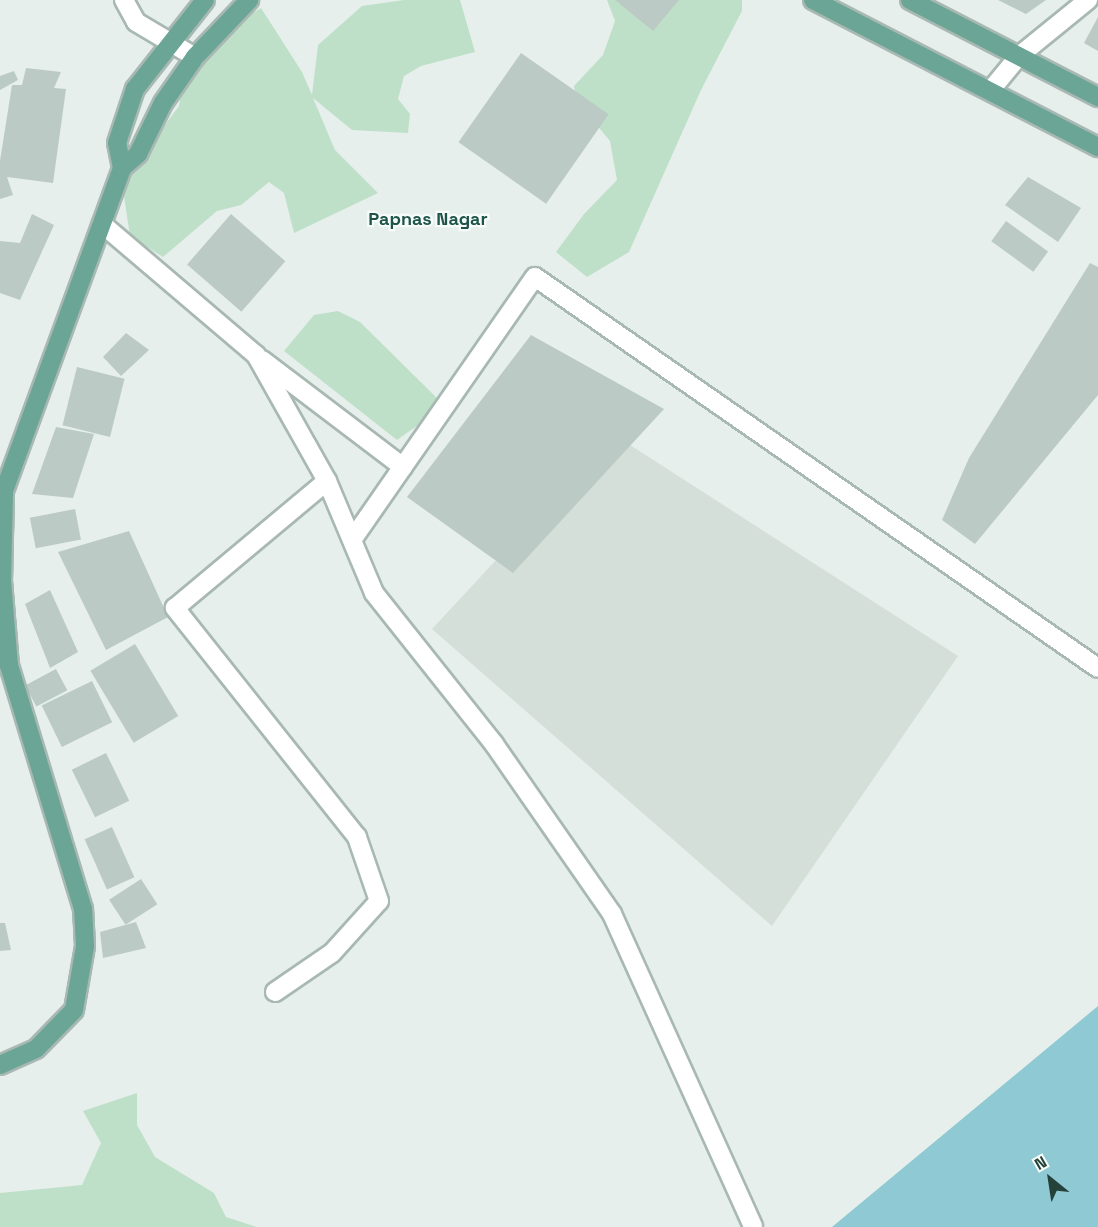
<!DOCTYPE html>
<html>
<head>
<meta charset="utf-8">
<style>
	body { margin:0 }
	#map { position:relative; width:1098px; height:1227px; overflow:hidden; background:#e6efeb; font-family:"Space Grotesk",sans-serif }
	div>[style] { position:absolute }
	.built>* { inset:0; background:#d4dfda }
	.green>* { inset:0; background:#bfe0c8 }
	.water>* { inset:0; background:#8ec9d4 }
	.building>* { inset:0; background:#bbcac4; transform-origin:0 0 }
	.roads { filter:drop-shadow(2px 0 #a8b8b2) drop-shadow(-2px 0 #a8b8b2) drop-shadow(0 2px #a8b8b2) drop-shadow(0 -2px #a8b8b2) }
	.minor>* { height:18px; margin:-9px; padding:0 9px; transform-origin:9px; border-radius:9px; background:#fff }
	.major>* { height:18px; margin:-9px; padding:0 9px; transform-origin:9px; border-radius:9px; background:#6aa596 }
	span { translate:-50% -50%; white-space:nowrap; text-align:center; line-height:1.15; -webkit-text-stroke:4.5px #f7fbf9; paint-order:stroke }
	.neighbourhood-label { font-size:18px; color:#1f5548; font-weight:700 }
	.north { position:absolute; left:1020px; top:1149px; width:60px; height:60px; -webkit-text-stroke:4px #f7fbf9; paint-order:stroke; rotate:330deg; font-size:16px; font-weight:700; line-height:24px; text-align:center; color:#24423a }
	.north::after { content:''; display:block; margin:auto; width:21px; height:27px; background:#24423a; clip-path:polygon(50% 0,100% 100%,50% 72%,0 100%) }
</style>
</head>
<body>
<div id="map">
	<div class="built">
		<div style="clip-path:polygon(613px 434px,958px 656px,772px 926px,432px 629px)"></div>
	</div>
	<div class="green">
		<div style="clip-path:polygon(404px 0,460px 0,475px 52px,421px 66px,404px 76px,398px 99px,410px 114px,408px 133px,352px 130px,313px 98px,335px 150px,378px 193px,294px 233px,284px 193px,269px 182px,241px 205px,217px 211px,163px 257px,130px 236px,122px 183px,179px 106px,182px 86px,229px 27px,261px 8px,302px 72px,312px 95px,318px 45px,362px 6px)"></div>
		<div style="clip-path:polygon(607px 0,742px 0,742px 11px,701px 90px,629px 252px,587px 277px,556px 252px,584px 214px,617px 180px,610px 141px,576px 100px,574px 86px,603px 55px,615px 21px)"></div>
		<div style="clip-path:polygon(338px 311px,360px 322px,445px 406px,397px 440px,284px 351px,314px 315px)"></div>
		<div style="clip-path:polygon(137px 1093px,137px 1125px,155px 1157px,214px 1193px,226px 1217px,257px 1227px,0 1227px,0 1193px,82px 1185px,101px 1143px,83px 1111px)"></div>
	</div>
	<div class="water">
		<div style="clip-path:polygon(1098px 1006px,1098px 1227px,832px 1227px)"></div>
	</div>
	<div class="building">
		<div style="clip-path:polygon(615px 0,679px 0,653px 31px)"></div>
		<div style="clip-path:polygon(998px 0,1046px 0,1026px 14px)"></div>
		<div style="clip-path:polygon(1098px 17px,1098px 51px,1084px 43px)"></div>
		<div style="left:521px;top:53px;width:107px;height:109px;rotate:35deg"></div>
		<div style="clip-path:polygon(26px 68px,61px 72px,54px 88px,66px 89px,53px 183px,7px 177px,13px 195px,0 199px,0 161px,12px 85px,22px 85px)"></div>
		<div style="clip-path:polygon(14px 71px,18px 80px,0 90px,0 76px)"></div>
		<div style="clip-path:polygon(1028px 177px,1081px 208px,1058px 242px,1005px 205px)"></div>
		<div style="clip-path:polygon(32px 214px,54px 225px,20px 300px,0 293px,0 241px,20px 243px)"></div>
		<div style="left:231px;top:214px;width:72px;height:67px;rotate:41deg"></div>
		<div style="left:1006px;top:221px;width:52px;height:25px;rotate:36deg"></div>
		<div style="clip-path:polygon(1090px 263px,1098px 267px,1098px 395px,975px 544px,942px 520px,969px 458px)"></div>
		<div style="clip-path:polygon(126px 333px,149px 350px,121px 376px,103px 357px)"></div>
		<div style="clip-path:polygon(531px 335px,664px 409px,513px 573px,407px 497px)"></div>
		<div style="left:77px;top:367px;width:49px;height:60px;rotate:14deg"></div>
		<div style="clip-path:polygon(56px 427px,94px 434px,73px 498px,32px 494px)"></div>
		<div style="left:75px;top:509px;width:31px;height:46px;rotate:79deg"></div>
		<div style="clip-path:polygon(129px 531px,168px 617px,106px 650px,58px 552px)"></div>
		<div style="clip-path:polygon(50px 590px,78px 652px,50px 668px,25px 604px)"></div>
		<div style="left:135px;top:644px;width:84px;height:52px;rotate:59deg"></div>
		<div style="left:56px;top:669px;width:24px;height:35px;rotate:62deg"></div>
		<div style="left:92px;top:681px;width:46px;height:56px;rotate:64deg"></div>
		<div style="left:106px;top:753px;width:53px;height:38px;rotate:64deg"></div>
		<div style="left:112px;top:827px;width:55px;height:30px;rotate:66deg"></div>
		<div style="left:141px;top:879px;width:30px;height:38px;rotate:57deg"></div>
		<div style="clip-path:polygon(136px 922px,146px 948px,103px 958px,100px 932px)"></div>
		<div style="clip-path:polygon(0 923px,5px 923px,11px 950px,0 951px)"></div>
	</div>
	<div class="roads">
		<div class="minor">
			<div style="left:124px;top:0;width:25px;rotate:61deg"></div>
			<div style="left:136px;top:22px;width:69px;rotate:30.7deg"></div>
			<div style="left:990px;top:91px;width:45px;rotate:-50.4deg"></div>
			<div style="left:1019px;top:56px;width:89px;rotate:-39.1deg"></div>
			<div style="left:102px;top:224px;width:202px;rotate:40.4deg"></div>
			<div style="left:256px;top:355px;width:145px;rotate:60.6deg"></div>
			<div style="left:327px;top:481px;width:121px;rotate:67.2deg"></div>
			<div style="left:374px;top:593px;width:193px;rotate:51.5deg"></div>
			<div style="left:494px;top:744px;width:207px;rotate:55.2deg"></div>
			<div style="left:612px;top:914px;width:343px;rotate:65.7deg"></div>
			<div style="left:262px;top:360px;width:177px;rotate:37.2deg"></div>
			<div style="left:352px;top:540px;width:320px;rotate:-55.2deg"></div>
			<div style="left:535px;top:277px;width:685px;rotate:34.78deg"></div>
			<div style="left:275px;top:992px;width:69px;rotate:-34.4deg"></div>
			<div style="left:332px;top:953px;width:70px;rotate:-47.9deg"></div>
			<div style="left:379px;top:901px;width:68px;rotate:-109deg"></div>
			<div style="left:357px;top:837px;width:293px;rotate:-128.5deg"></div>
			<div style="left:175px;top:608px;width:198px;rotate:-39.9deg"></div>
		</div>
		<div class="major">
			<div style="left:813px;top:0;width:321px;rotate:27.3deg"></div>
			<div style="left:910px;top:0;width:212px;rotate:27.3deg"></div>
			<div style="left:122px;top:168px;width:25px;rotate:-101deg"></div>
			<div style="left:117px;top:143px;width:57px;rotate:-71.6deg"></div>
			<div style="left:135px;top:89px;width:113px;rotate:-51.8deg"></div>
			<div style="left:0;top:1065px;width:39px;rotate:-24deg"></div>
			<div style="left:36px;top:1049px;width:54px;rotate:-45.7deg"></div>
			<div style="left:74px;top:1010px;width:65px;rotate:-80.2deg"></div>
			<div style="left:85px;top:946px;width:37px;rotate:-93deg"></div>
			<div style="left:83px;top:909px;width:254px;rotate:-106.9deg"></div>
			<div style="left:9px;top:666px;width:85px;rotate:-94.7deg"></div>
			<div style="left:2px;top:581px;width:90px;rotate:-88.7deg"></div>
			<div style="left:4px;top:491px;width:344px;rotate:-69.9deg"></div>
			<div style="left:122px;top:168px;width:21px;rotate:-41deg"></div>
			<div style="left:138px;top:154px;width:57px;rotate:-63.9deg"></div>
			<div style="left:163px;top:103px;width:56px;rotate:-55.2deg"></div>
			<div style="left:195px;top:57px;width:79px;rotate:-46.5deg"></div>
		</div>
	</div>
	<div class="neighbourhood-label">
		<span style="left:428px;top:219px">Papnas Nagar</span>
	</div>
	<div class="north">N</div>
</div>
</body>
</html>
